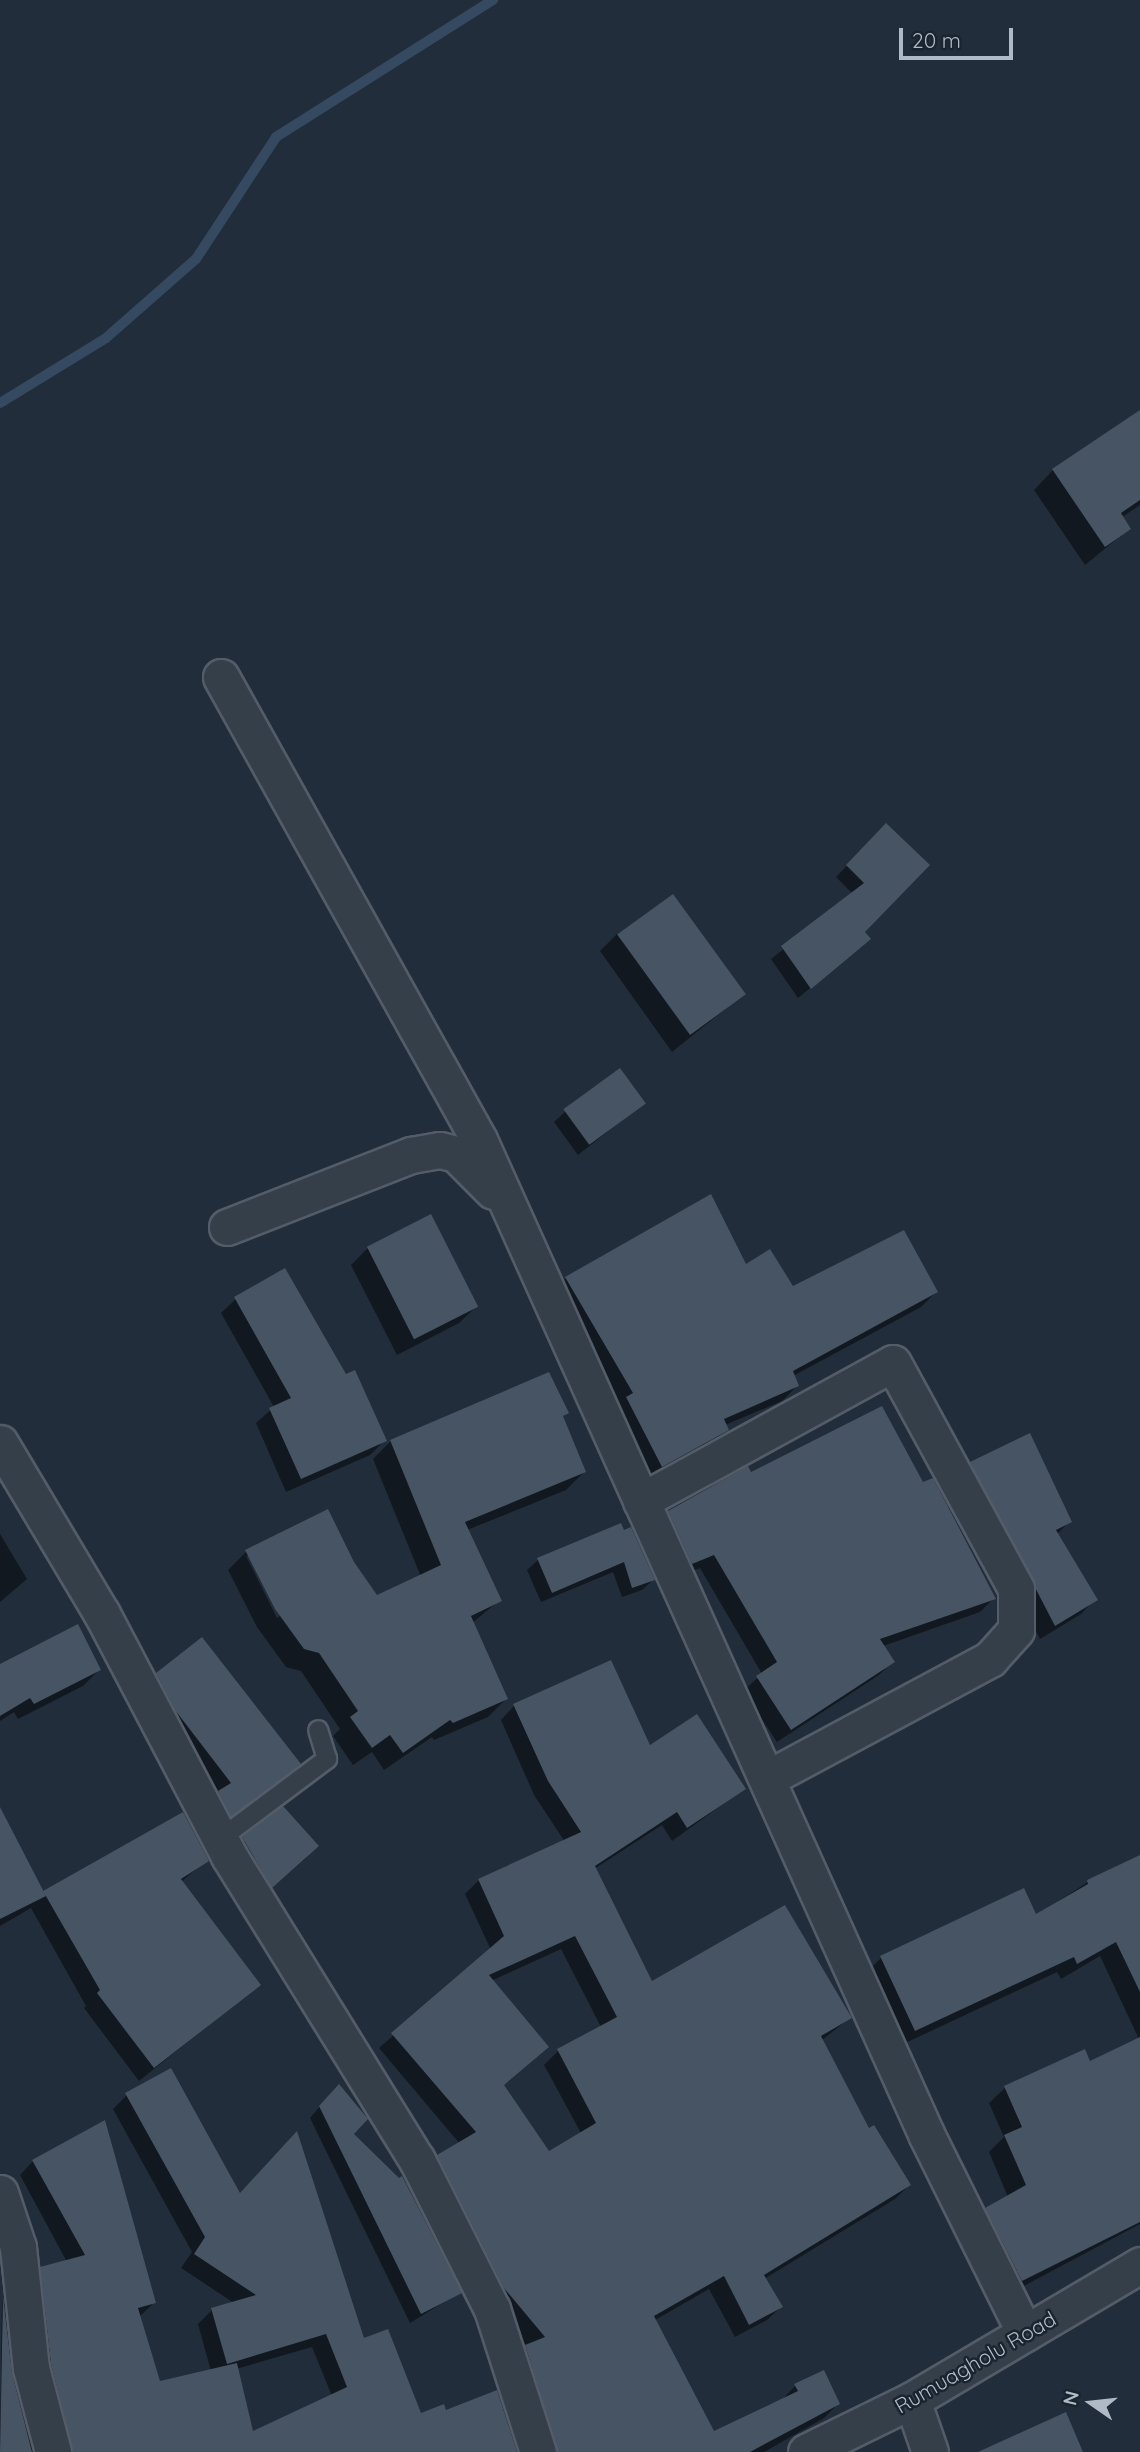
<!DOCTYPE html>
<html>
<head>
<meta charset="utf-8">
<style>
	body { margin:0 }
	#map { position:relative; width:1140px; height:2452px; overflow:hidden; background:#212d3a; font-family:Quicksand,sans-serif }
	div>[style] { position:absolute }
	.shadow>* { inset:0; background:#0007 }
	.stream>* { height:10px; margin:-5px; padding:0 5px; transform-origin:5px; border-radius:5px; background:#354a61 }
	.building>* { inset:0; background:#475463; transform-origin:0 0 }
	.roads { filter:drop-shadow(2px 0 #535c68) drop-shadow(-2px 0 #535c68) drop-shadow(0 2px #535c68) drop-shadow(0 -2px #535c68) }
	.lane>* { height:18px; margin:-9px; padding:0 9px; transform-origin:9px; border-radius:9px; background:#353f4a }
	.street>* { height:35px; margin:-17.5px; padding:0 17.5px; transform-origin:17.5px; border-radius:17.5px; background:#353f4a }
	span { translate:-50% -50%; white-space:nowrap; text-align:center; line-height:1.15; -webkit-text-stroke:5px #1a242f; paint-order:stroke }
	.street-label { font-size:21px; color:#b0b9c6 }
	.north { position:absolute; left:1056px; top:2368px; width:70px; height:70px; -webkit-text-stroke:5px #1a242f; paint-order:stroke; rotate:284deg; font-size:19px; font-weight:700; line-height:28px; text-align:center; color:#b0b9c6 }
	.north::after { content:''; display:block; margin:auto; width:24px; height:32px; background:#b0b9c6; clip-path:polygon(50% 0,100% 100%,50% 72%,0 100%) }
	.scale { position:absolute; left:899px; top:28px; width:114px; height:32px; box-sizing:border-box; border:4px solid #b0b9c6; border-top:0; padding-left:9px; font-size:21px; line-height:24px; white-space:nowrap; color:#b0b9c6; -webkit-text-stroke:5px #1a242f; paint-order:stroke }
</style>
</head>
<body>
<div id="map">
	<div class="shadow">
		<div style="clip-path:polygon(1140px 412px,1140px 505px,1122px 517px,1129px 529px,1085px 565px,1034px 490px,1053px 470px)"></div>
		<div style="clip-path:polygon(886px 825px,857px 950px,798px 998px,771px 959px,853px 894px,836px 877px)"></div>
		<div style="clip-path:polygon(617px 934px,744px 994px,672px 1052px,600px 951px)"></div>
		<div style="clip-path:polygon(643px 1104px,578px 1155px,554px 1122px,566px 1111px)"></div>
		<div style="clip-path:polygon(368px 1248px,476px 1307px,459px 1323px,397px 1355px,351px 1265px)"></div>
		<div style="clip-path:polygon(745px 1267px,793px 1288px,936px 1292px,921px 1307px,793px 1376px,797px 1386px,782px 1401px,725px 1425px,727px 1429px,712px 1444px,647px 1480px,551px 1293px,566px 1278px)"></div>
		<div style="clip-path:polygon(236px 1299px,384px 1441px,370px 1455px,286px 1492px,256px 1423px,274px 1407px,221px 1313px)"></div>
		<div style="clip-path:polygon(evenodd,566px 1413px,562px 1418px,584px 1472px,566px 1490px,467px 1530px,500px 1600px,472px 1623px,506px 1699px,488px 1717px,434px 1740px,432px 1737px,384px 1770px,372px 1752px,353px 1765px,333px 1736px,340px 1729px,301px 1671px,286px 1667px,257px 1627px,228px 1570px,246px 1552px,352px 1563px,377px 1598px,421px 1577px,373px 1459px,391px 1441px,566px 1413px,246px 1556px,250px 1556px,280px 1616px,277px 1618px,246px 1556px)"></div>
		<div style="clip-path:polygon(971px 1463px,1070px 1521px,1057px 1534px,1095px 1599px,1081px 1614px,1040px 1639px,956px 1478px)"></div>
		<div style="clip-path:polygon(750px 1474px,922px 1484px,994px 1598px,980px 1612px,883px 1646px,893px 1661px,879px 1675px,777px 1742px,743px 1691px,762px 1674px,700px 1568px,678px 1577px,656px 1527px,669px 1513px)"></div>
		<div style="clip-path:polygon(620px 1525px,653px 1580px,642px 1590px,622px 1597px,613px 1572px,541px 1602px,527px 1570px,538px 1560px)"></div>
		<div style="clip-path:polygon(0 1534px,27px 1579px,0 1602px)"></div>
		<div style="clip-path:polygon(0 1666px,99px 1670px,83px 1686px,18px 1719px,14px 1712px,0 1721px)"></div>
		<div style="clip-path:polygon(157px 1674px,299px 1764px,214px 1832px,140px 1691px)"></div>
		<div style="clip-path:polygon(evenodd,514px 1706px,649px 1748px,744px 1789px,672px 1841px,662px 1825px,594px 1869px,652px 1984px,850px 2018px,822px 2040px,868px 2130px,909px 2185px,895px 2199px,764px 2279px,781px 2307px,767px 2320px,735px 2337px,709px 2289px,655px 2320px,714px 2433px,782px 2400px,795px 2386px,838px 2404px,824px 2418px,764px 2452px,541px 2452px,512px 2361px,527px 2346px,491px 2302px,424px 2170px,460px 2144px,379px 2048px,491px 1950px,465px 1894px,479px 1880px,565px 1842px,534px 1795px,501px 1720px,514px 1706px,561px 1949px,601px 2027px,558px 2051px,544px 2065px,581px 2133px,548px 2153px,502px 2086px,491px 1981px,561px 1949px)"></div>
		<div style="clip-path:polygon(0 1813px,43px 1894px,207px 1860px,181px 1882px,259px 1985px,139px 2081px,84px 2008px,86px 2006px,31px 1908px,0 1926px)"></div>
		<div style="clip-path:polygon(243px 1838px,306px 1858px,260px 1898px,232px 1850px)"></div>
		<div style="clip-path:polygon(1140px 1856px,1140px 2224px,1005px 2296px,970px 2225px,1008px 2197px,989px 2152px,1004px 2137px,989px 2103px,1005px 2088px,1085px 2052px,1090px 2063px,1139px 2039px,1100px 1956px,1061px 1979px,1057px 1972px,899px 2046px,866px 1973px,882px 1957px,1035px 1916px,1088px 1882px)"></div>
		<div style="clip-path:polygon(evenodd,127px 2095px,240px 2195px,420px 2416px,445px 2412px,515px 2452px,55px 2452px,27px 2283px,41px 2269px,67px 2262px,20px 2175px,33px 2161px,154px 2303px,139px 2317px,159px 2383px,211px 2371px,198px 2324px,212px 2310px,234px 2303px,181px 2268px,192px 2252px,113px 2109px,127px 2095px,312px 2347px,332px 2396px,251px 2433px,236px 2369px,312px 2347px)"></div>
		<div style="clip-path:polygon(329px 2096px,459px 2293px,410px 2323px,310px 2118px)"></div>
		<div style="clip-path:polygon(2px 2299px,10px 2373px,33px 2452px,0 2452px)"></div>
	</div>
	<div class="stream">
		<div style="left:0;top:403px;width:124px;rotate:-31.5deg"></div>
		<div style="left:106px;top:338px;width:120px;rotate:-41.3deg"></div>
		<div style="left:196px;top:259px;width:146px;rotate:-56.7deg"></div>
		<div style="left:276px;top:137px;width:257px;rotate:-32.3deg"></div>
	</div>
	<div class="building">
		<div style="clip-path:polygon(1140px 410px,1140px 500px,1121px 513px,1131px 529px,1105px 547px,1052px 469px)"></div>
		<div style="clip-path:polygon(886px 823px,930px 865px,865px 932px,871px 939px,811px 989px,781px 946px,864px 883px,846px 865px)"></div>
		<div style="left:673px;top:894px;width:124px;height:69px;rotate:54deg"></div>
		<div style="left:620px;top:1068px;width:44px;height:70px;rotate:54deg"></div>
		<div style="clip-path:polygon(711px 1194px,746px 1264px,770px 1249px,793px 1286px,904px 1230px,938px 1292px,793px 1371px,799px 1386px,724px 1419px,729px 1430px,662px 1467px,626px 1397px,633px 1393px,565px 1277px)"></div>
		<div style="left:431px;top:1214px;width:104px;height:72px;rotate:63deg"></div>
		<div style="clip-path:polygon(285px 1268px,346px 1374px,355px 1370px,387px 1441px,301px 1479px,269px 1408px,291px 1398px,234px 1297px)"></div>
		<div style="clip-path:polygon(549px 1372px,569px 1413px,563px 1416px,586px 1472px,465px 1522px,502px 1601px,471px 1616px,508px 1699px,453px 1723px,450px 1720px,403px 1753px,390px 1735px,372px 1748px,350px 1717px,358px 1711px,319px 1653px,304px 1649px,275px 1609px,245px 1550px,328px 1509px,354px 1562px,377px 1595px,441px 1565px,390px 1440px)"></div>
		<div style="clip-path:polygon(882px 1406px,923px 1482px,933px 1478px,996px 1599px,880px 1639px,895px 1662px,791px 1730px,756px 1676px,777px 1662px,714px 1555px,692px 1564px,668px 1511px,748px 1466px,751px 1472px)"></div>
		<div style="clip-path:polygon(1030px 1433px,1072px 1522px,1056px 1530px,1098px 1600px,1055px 1626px,970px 1462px)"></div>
		<div style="clip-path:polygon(621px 1523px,624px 1530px,631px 1527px,655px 1580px,632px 1588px,624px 1562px,552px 1593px,537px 1558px)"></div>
		<div style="clip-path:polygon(78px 1624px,101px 1670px,34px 1704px,30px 1698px,0 1716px,0 1664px)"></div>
		<div style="clip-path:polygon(202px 1637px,301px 1764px,231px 1817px,218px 1791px,231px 1783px,175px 1710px,156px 1673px)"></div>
		<div style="clip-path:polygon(evenodd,611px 1660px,650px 1745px,697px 1714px,746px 1789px,687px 1828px,677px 1812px,595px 1866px,652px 1981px,785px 1905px,852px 2018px,821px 2036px,869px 2128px,874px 2125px,911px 2185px,764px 2275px,783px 2307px,749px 2325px,724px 2276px,654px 2316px,714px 2431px,798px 2391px,794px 2384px,824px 2370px,840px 2404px,750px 2452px,558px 2452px,525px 2345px,545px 2337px,504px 2288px,437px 2155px,476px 2132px,391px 2033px,504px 1936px,478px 1879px,581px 1832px,548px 1781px,513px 1704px,611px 1660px,575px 1936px,617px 2017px,557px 2049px,596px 2123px,549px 2151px,504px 2085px,549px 2047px,489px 1975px,575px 1936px)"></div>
		<div style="clip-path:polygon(283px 1806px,319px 1846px,272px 1888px,242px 1837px)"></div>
		<div style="clip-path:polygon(0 1807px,46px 1896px,0 1919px)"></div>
		<div style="clip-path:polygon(183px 1812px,209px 1861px,181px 1879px,261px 1985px,154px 2068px,97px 1993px,100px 1990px,43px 1891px)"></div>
		<div style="clip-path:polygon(1140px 1855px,1140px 1992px,1116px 1942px,1077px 1964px,1074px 1957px,915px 2031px,880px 1956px,1024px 1888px,1036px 1914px,1088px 1884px,1087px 1880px)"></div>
		<div style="clip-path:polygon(1140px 2037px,1140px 2222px,1022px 2281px,985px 2208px,1026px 2185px,1004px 2135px,1022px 2127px,1004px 2086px,1085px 2049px,1090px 2061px)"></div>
		<div style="clip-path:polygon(171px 2068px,240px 2193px,297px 2131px,364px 2338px,388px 2329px,421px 2413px,444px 2404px,446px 2410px,497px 2390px,517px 2452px,73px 2452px,51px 2364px,40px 2267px,85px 2255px,32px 2160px,105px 2120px,156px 2303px,138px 2308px,160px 2381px,237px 2363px,253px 2431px,347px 2387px,326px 2334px,227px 2364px,211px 2308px,256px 2295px,194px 2254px,205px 2237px,125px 2093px)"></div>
		<div style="clip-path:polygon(339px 2084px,368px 2119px,354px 2134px,399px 2178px,402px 2176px,462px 2293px,421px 2314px,319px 2106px)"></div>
		<div style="clip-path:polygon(3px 2297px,12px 2373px,32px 2452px,0 2452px)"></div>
		<div style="clip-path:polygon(1066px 2412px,1083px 2452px,978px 2452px)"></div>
	</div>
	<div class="roads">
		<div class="lane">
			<div style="left:220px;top:1839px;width:134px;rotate:-36.8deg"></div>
			<div style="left:327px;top:1759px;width:30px;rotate:-107deg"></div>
		</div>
		<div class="street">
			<div style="left:221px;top:677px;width:530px;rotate:60.87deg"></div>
			<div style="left:479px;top:1140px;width:1092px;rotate:65.78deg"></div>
			<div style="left:927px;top:2136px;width:220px;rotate:63.6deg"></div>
			<div style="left:227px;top:1227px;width:198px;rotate:-21.4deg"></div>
			<div style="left:411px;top:1155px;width:29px;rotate:-10deg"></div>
			<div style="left:440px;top:1150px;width:16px;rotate:14deg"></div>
			<div style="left:456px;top:1154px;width:52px;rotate:45deg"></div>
			<div style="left:0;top:1443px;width:199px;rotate:59.2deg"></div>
			<div style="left:102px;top:1614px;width:273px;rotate:62.3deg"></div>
			<div style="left:229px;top:1856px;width:357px;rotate:58.3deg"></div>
			<div style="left:417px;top:2160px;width:167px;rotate:63.3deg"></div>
			<div style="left:492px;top:2309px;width:150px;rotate:72.2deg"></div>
			<div style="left:641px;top:1501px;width:287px;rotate:-28.7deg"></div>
			<div style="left:893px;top:1363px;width:257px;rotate:61.4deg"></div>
			<div style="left:1016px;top:1589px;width:41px;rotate:90deg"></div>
			<div style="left:1016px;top:1630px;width:39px;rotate:132deg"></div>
			<div style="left:990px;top:1659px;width:252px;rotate:151.8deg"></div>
			<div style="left:0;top:2193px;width:57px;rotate:71.6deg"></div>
			<div style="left:18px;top:2247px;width:122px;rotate:83.9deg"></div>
			<div style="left:31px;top:2368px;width:87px;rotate:75.3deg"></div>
			<div style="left:912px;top:2400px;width:55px;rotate:70.9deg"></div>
			<div style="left:806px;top:2452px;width:118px;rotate:-26.1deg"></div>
			<div style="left:912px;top:2400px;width:265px;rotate:-30.6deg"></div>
		</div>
	</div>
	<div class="street-label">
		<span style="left:975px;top:2362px;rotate:-30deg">Rumuagholu Road</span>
	</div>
	<div class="north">N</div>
	<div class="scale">20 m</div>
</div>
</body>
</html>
